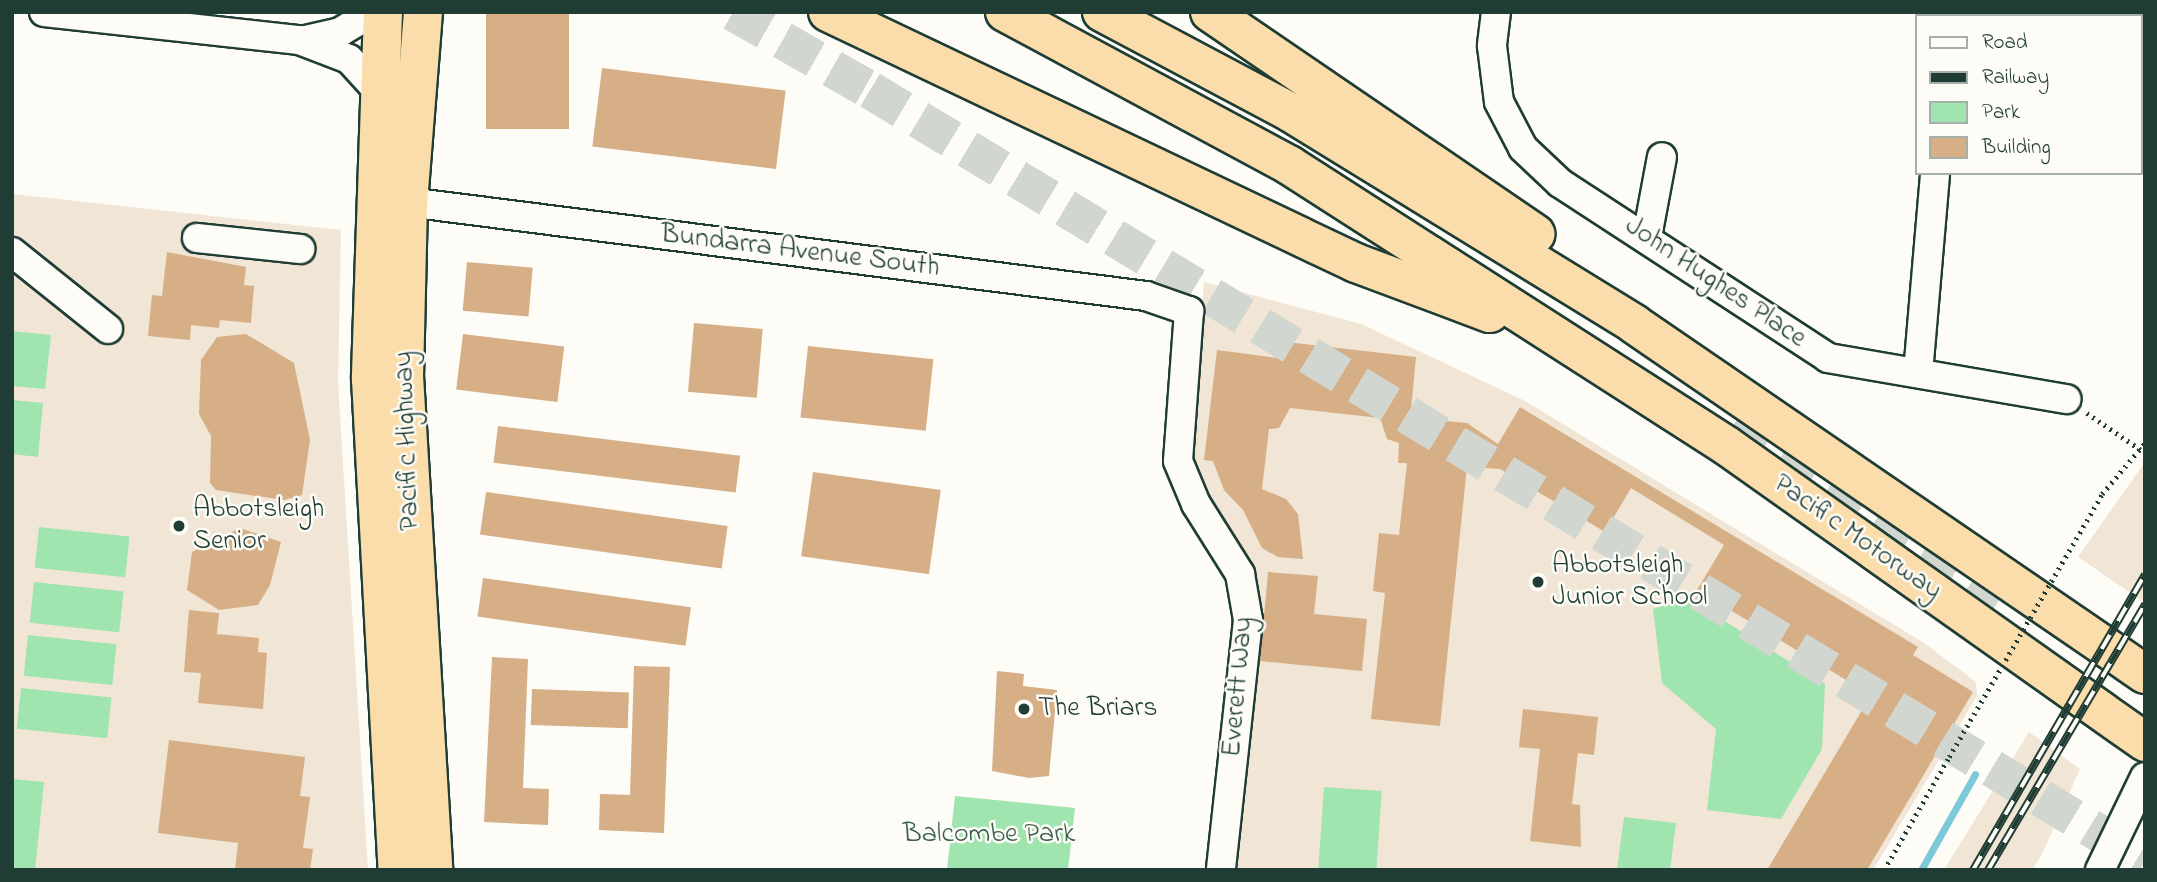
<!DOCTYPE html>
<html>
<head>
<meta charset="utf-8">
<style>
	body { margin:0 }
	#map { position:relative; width:2157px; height:882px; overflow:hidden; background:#fdfcf7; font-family:"Indie Flower",sans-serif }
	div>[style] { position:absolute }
	.built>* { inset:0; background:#f1e5d5 }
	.green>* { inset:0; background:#a0e4af; transform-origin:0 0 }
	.stream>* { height:7px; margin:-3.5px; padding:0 3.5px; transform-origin:3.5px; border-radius:3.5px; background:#7bc9d9 }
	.building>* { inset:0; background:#d6af87; transform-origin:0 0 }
	.highway-tunnel>* { height:38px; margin-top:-19px; transform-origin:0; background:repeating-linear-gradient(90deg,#d1d6d0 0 38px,transparent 0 57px) }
	.path>* { height:4.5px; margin-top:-2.25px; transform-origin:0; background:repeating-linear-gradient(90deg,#1f3d34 0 2px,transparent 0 7px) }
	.roads { filter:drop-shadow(2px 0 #1f3d34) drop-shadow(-2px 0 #1f3d34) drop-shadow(0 2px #1f3d34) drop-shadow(0 -2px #1f3d34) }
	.minor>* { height:28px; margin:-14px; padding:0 14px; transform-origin:14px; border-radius:14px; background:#fdfcf7 }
	.highway>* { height:38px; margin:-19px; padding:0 19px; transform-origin:19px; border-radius:19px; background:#fbddab }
	.rail>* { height:8px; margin-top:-4px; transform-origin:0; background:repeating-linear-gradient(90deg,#fdfcf7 0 16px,#1f3d34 0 32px); box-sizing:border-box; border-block:2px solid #1f3d34 }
	.path-bridge>* { height:4.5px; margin-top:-2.25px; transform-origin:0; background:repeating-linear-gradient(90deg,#1f3d34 0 2px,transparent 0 7px) }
	.dots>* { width:19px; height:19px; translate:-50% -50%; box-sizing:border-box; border:4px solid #fdfcf7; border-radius:50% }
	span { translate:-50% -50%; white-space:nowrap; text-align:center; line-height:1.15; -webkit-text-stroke:5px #fdfcf7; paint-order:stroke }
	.street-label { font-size:28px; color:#1f3d34 }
	.poi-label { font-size:28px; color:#1f3d34 }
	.left { translate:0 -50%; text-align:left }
	.park-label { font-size:28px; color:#395e4d }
	.frame { position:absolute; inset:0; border:14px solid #1f3d34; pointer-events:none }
	.legend { position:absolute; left:1915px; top:14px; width:228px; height:161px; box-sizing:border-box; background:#fdfcf7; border:2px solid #a4b0a9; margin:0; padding:9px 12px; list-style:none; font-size:21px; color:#1f3d34 }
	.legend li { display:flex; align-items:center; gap:14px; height:35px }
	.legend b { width:35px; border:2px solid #a4b0a9 }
</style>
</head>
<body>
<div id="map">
	<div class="built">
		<div style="clip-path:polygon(12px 194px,341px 230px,338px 382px,368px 870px,12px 870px)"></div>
		<div style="clip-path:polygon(1204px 282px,1361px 324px,1523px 400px,1924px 643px,1976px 682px,1977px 696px,1873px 870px,1228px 870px,1255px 649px,1217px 519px,1190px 459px)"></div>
		<div style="clip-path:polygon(2145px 462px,2145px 603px,2078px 557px)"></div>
		<div style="clip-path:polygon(2029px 732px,2080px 769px,2042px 854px,2032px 870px,1944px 870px)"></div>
	</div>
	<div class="green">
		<div style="clip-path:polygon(12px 331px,51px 335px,45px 389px,12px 386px)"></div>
		<div style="clip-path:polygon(12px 400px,43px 403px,38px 457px,12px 454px)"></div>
		<div style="left:39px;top:527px;width:91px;height:41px;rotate:6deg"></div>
		<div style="left:34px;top:582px;width:90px;height:41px;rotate:6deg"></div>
		<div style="clip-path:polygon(1688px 598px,1825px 684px,1822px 749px,1781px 819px,1707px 810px,1716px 729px,1662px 683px,1653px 609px)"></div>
		<div style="left:28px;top:635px;width:89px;height:41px;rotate:6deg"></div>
		<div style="left:21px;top:688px;width:91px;height:41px;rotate:6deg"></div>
		<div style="clip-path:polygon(12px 779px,44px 782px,35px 870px,12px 870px)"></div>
		<div style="left:1324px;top:787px;width:58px;height:83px;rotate:4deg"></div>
		<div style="clip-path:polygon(955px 796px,1075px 808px,1068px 870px,947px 870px)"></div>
		<div style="clip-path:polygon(1624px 817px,1676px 823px,1670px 870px,1617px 870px)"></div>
	</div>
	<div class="stream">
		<div style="left:1921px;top:870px;width:110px;rotate:-60.6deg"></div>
	</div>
	<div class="building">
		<div style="left:486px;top:12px;width:83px;height:117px"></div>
		<div style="left:602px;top:68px;width:185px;height:79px;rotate:7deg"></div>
		<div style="clip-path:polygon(167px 252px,246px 267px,244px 285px,254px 286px,251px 323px,220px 320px,219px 328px,191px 325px,190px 340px,148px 336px,152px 295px,162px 296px)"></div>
		<div style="left:467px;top:262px;width:66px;height:49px;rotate:5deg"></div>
		<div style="left:694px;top:323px;width:69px;height:69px;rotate:5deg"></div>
		<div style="clip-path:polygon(246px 334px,294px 363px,310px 440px,302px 495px,284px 500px,216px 490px,210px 483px,211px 436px,199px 414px,201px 360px,217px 337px)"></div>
		<div style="left:463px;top:334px;width:102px;height:56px;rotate:7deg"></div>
		<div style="clip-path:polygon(1278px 341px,1416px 357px,1411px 411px,1417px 418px,1467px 423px,1498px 444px,1520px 407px,1918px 647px,1913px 655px,1973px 692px,1867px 870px,1767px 870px,1871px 695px,1697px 590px,1724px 545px,1631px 488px,1605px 532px,1500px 469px,1467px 467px,1440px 726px,1371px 719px,1385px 593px,1373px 591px,1379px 533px,1399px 535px,1407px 463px,1398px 463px,1399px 443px,1387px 439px,1380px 418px,1290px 408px,1279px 428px,1269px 429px,1262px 489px,1286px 499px,1298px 514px,1303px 559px,1278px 557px,1262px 548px,1243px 510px,1224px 490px,1213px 461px,1204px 460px,1217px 350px,1277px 358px)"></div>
		<div style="left:808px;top:346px;width:126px;height:72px;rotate:6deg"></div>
		<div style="left:498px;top:426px;width:244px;height:37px;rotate:7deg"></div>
		<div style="left:813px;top:472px;width:129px;height:85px;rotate:8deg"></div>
		<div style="left:486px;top:492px;width:244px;height:43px;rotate:8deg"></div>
		<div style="clip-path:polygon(240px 528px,281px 542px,270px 585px,258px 605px,219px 610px,187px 590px,192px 552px)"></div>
		<div style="clip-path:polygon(1268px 572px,1318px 576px,1314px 614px,1367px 619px,1362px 671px,1260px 661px)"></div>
		<div style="left:483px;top:578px;width:210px;height:39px;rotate:8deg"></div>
		<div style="clip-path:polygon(189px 610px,219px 613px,217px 634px,259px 638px,258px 652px,267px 653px,263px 709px,198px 703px,201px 673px,184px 672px)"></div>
		<div style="clip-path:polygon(492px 657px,528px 659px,523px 788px,549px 789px,548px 825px,484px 822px)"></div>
		<div style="clip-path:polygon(634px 666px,670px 667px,664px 833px,599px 830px,600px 794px,630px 795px)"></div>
		<div style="clip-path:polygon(997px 671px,1024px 674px,1023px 686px,1057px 690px,1049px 776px,1029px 778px,992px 771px)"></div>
		<div style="left:532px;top:689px;width:97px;height:36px;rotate:2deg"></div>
		<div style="clip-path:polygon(1523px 709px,1598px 717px,1594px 755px,1578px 753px,1572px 804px,1580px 805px,1581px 847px,1530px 841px,1540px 749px,1519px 747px)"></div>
		<div style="clip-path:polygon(169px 740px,305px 757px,300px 796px,310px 797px,303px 848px,313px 849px,310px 870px,235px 870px,238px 843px,158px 833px)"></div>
	</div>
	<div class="highway-tunnel">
		<div style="left:733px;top:12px;width:158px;rotate:29.7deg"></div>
		<div style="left:870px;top:90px;width:1490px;rotate:31.16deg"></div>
		<div style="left:1731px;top:429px;width:318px;rotate:31.6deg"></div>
	</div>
	<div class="path">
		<div style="left:2087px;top:413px;width:65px;rotate:34.4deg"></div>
		<div style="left:2102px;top:494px;width:67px;rotate:-49.9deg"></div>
		<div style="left:1884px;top:870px;width:130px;rotate:-60.1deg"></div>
	</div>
	<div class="roads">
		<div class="minor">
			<div style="left:44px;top:12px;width:257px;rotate:6.3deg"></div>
			<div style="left:299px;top:40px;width:53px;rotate:20.8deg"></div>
			<div style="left:349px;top:59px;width:45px;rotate:47.7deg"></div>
			<div style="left:1496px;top:12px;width:34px;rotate:97deg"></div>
			<div style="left:1492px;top:46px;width:56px;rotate:82.9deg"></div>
			<div style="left:1499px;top:102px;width:52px;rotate:62.4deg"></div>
			<div style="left:1523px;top:148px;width:51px;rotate:43.4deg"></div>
			<div style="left:1560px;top:183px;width:320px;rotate:33.1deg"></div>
			<div style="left:1828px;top:358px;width:242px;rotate:9.8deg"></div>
			<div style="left:306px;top:40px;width:35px;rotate:-13deg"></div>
			<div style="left:340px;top:32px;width:39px;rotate:-31deg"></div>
			<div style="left:408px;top:202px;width:744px;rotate:7.26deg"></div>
			<div style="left:1146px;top:296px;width:46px;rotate:19.2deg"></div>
			<div style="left:1189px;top:311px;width:150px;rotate:94.2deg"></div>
			<div style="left:1178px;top:461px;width:47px;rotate:67.3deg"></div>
			<div style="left:1196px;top:504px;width:83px;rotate:57.8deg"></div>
			<div style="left:1240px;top:574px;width:47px;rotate:80.1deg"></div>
			<div style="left:1248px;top:620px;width:251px;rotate:96.2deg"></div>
			<div style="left:1647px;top:237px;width:81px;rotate:-79.4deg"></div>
			<div style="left:197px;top:238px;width:104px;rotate:6.1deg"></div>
			<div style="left:12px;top:252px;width:123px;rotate:38.7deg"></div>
			<div style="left:1918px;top:373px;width:201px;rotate:-85.1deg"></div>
			<div style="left:2100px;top:870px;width:103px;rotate:-64.2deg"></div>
		</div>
		<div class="highway">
			<div style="left:383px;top:12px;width:367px;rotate:91.9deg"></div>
			<div style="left:371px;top:379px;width:492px;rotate:86.9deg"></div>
			<div style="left:423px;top:12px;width:191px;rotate:94.5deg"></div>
			<div style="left:408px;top:202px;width:174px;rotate:91.3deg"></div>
			<div style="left:404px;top:376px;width:495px;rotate:86.6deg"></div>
			<div style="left:828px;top:12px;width:585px;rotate:25.43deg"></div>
			<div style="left:1356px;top:263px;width:143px;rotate:20.5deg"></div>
			<div style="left:1005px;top:12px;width:323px;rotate:28.3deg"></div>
			<div style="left:1289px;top:165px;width:520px;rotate:32.68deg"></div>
			<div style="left:1727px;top:446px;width:512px;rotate:35.3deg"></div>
			<div style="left:1102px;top:12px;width:213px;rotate:28deg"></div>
			<div style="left:1290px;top:112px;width:404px;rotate:31.6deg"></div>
			<div style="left:1634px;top:324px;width:619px;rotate:34.41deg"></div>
			<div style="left:1210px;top:12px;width:394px;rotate:34.3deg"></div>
		</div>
	</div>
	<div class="rail">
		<div style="left:1973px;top:870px;width:342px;rotate:-59.8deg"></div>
		<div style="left:1988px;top:870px;width:309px;rotate:-59.4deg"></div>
	</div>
	<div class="path-bridge">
		<div style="left:1949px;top:757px;width:304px;rotate:-59.8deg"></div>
	</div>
	<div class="dots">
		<div style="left:179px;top:526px;background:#1f3d34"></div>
		<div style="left:1538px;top:582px;background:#1f3d34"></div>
		<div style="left:1024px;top:709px;background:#1f3d34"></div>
	</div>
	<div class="street-label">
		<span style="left:800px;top:252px;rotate:7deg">Bundarra Avenue South</span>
		<span style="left:1715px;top:283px;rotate:34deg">John Hughes Place</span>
		<span style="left:408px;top:441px;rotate:-92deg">Pacific Highway</span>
		<span style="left:1857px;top:538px;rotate:35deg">Pacific Motorway</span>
		<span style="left:1239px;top:687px;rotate:-85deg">Everett Way</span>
	</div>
	<div class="poi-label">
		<span class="left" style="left:193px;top:526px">Abbotsleigh<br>Senior</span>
		<span class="left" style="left:1552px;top:582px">Abbotsleigh<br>Junior School</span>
		<span class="left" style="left:1038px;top:709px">The Briars</span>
	</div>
	<div class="park-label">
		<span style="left:989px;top:835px">Balcombe Park</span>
	</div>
	<div class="frame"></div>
	<ul class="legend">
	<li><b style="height:9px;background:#fdfcf7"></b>Road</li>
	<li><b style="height:9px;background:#1f3d34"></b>Railway</li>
	<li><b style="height:19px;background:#a0e4af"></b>Park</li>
	<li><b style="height:19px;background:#d6af87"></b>Building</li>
	</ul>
</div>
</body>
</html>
